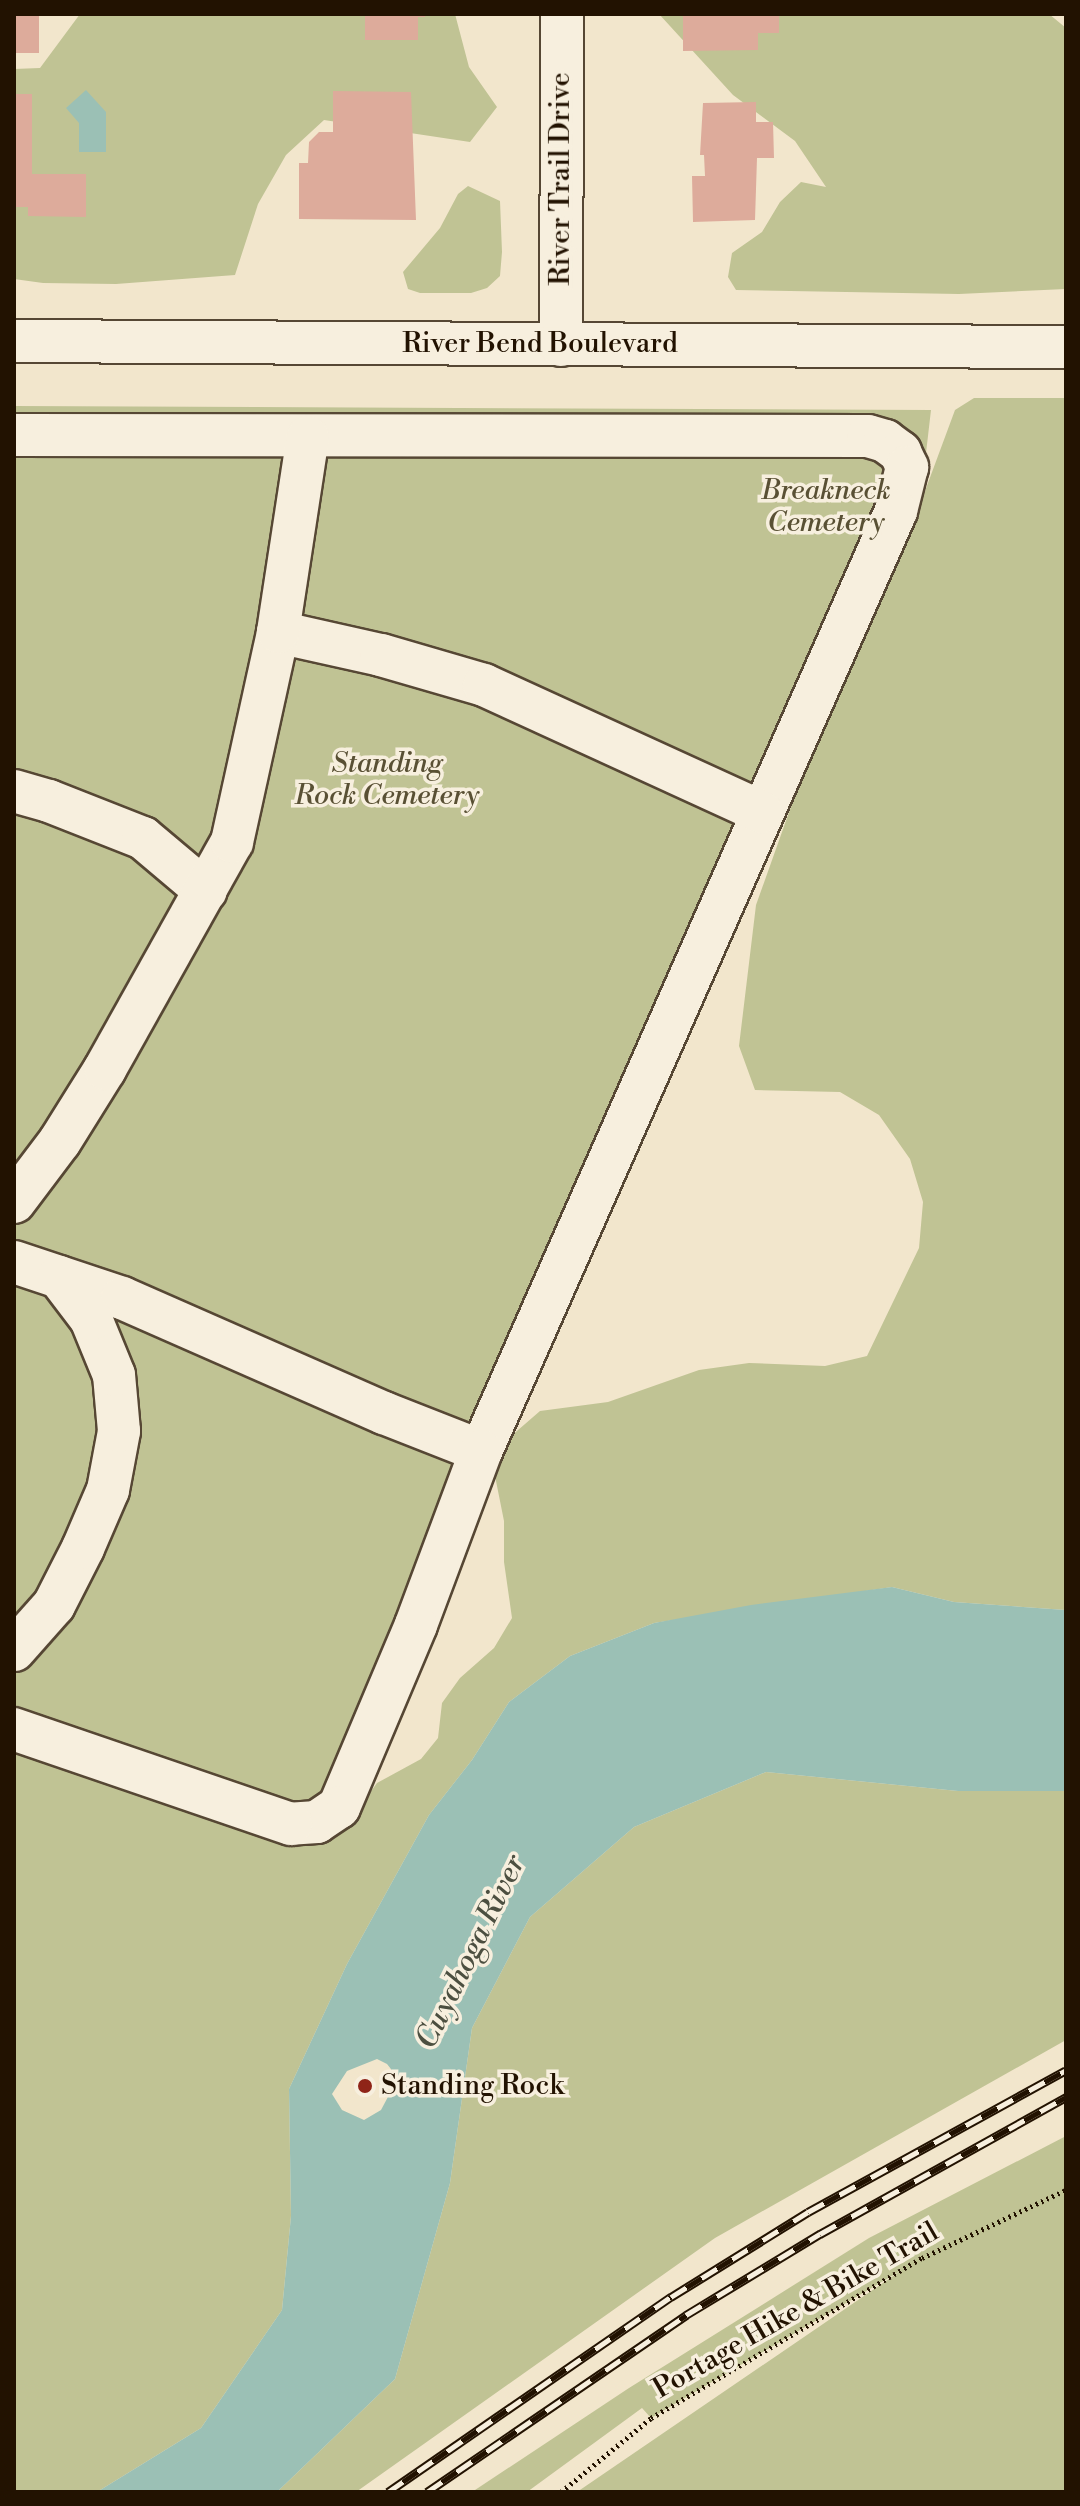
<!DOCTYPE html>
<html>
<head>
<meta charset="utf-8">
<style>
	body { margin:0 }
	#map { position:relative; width:1080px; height:2506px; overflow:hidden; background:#f2e6cc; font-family:"Libre Bodoni",serif }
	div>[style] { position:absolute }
	.green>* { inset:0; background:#c0c394 }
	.water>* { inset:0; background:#9bc0b5 }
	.building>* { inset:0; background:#ddab9b; transform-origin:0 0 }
	.path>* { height:5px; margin-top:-2.5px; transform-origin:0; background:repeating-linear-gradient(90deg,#221201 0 2px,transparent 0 6px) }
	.roads { filter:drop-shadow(2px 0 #564734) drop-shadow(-2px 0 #564734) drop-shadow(0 2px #564734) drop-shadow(0 -2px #564734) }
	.minor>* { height:42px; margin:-21px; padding:0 21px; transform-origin:21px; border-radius:21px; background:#f7efde }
	.rail>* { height:9px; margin-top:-4.5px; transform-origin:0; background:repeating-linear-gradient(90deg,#f7efde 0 18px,#221201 0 36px); box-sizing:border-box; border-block:2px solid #221201 }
	.dots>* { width:22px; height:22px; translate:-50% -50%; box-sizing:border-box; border:4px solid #f7efde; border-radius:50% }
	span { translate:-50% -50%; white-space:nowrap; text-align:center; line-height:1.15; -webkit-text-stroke:7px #f7efde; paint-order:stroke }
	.street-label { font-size:28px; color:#221201 }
	.park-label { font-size:28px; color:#595034; font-style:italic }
	.poi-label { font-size:28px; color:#221201 }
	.left { translate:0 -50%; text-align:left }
	.water-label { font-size:30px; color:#4c4f40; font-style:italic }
	.frame { position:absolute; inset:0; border:16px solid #221201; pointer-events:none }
</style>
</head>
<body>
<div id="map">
	<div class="green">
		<div style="clip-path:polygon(80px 14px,455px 14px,469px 67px,497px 107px,470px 142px,324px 120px,286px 155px,258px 204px,235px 275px,116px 284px,43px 283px,14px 279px,14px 69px,40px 68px)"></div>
		<div style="clip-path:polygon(659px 14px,1049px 14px,1066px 28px,1066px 289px,959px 294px,736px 290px,728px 277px,732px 253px,762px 232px,780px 202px,801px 182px,826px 187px,795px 141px,733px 95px)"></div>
		<div style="clip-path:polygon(468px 186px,500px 201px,502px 252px,500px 276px,487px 288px,471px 293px,420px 293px,408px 289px,403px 272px,440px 228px,458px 194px)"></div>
		<div style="clip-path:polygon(974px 398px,1066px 398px,1066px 1610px,954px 1602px,892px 1587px,654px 1623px,570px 1656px,509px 1702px,472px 1760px,429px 1815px,347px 1964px,289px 2089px,291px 2216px,282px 2310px,201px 2428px,97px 2492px,14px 2492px,14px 406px,931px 410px,923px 479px,493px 1455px,355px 1813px,377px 1783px,421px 1759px,438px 1738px,442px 1703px,460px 1678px,494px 1648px,512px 1618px,504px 1562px,504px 1521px,494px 1471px,502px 1444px,540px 1411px,608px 1402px,699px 1370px,749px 1363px,825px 1366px,867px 1356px,919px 1248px,923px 1202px,910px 1159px,879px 1115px,840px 1092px,755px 1090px,739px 1046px,756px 905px,793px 801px,925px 491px,955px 410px)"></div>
		<div style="clip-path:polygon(766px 1772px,958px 1791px,1066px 1791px,1066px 2040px,715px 2238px,356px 2492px,277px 2492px,395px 2379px,450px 2183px,472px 2028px,530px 1917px,634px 1827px)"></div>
		<div style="clip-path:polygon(1066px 2136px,1066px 2492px,577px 2492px,902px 2270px,651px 2418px,642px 2408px,527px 2492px,472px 2492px,629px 2388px,869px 2238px)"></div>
	</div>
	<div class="water">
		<div style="clip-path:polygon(86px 90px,106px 112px,106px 152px,79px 152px,79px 123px,66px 108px)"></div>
		<div style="clip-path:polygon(evenodd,892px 1587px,954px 1602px,1066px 1610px,1066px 1791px,958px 1791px,766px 1772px,634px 1827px,530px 1917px,472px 2028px,450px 2183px,395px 2379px,277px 2492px,97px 2492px,201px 2428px,282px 2310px,291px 2216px,289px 2089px,347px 1964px,429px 1815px,472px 1760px,509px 1702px,570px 1656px,654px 1623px,751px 1605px,892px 1587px,377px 2059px,387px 2064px,398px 2078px,381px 2110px,364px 2120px,342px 2110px,332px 2094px,347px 2071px,377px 2059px)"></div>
	</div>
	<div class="building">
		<div style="left:14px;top:14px;width:25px;height:39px"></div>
		<div style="clip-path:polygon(365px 14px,425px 14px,425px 17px,418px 17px,418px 40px,365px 40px)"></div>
		<div style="clip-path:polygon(683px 14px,779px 14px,779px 33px,758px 33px,758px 50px,683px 51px)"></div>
		<div style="clip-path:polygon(333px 91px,411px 92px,416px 220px,299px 219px,299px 163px,308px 163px,309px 142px,319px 132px,333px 132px)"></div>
		<div style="clip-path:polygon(14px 94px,32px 94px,32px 174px,86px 174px,86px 217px,28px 216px,28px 207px,14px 207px)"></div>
		<div style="clip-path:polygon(756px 102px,756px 122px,773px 122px,774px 158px,757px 158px,755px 220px,693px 222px,692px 176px,705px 176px,704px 155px,700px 155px,703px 103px)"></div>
	</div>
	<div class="path">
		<div style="left:561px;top:2492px;width:117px;rotate:-39.4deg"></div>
		<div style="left:651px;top:2418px;width:315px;rotate:-30.6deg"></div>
		<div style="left:922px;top:2258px;width:159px;rotate:-25.3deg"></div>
	</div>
	<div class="roads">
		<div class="minor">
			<div style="left:14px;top:341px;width:1052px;rotate:0.33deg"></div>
			<div style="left:561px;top:345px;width:331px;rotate:-89.8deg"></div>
			<div style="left:14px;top:435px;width:854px;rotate:0.07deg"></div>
			<div style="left:868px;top:436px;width:18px;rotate:16deg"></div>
			<div style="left:885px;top:441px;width:19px;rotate:36deg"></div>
			<div style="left:900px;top:452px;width:17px;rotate:65deg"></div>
			<div style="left:907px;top:467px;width:45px;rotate:104deg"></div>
			<div style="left:896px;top:511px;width:1028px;rotate:113.82deg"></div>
			<div style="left:278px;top:632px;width:106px;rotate:12.6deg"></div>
			<div style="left:381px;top:655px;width:107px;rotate:16.2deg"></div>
			<div style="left:484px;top:685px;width:305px;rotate:24.6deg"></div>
			<div style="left:14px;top:791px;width:36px;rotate:16deg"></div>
			<div style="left:49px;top:801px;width:101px;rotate:21.5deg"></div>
			<div style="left:143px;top:838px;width:82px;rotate:40.1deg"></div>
			<div style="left:14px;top:1202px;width:76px;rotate:-53deg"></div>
			<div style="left:60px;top:1141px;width:85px;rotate:-58deg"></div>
			<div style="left:105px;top:1069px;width:260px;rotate:-60.8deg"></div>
			<div style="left:232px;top:842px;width:215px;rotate:-77.6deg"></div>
			<div style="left:278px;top:632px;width:197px;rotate:-81.3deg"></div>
			<div style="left:14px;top:1262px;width:114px;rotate:18.4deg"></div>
			<div style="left:122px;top:1298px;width:286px;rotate:23.7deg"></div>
			<div style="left:384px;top:1413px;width:104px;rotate:21.4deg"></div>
			<div style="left:481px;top:1451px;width:186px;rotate:110.5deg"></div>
			<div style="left:416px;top:1625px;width:198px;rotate:112.9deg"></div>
			<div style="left:339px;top:1807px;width:27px;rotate:146deg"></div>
			<div style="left:317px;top:1822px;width:26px;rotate:176deg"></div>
			<div style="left:291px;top:1824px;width:293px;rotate:-161.1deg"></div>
			<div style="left:14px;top:1650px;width:60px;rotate:-48.4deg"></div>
			<div style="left:54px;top:1605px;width:64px;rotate:-63deg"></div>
			<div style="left:83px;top:1548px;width:63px;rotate:-66.7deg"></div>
			<div style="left:108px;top:1490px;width:60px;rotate:-79.4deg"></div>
			<div style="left:119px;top:1431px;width:56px;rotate:-95.1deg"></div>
			<div style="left:114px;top:1375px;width:61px;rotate:-112.3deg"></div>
			<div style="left:91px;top:1319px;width:53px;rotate:-127.3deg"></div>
		</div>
	</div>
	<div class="rail">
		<div style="left:388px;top:2492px;width:344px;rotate:-34.6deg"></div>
		<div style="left:671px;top:2297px;width:161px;rotate:-31.8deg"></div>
		<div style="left:808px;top:2212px;width:294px;rotate:-28.8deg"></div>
		<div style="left:427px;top:2492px;width:314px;rotate:-34.3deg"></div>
		<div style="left:686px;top:2315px;width:157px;rotate:-31.2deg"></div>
		<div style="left:820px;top:2234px;width:282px;rotate:-29.1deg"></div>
	</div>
	<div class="dots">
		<div style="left:365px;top:2086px;background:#8f2418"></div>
	</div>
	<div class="street-label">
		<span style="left:561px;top:179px;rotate:-90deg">River Trail Drive</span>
		<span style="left:540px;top:344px">River Bend Boulevard</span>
		<span style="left:796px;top:2311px;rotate:-30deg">Portage Hike &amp; Bike Trail</span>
	</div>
	<div class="park-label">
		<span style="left:826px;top:507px">Breakneck<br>Cemetery</span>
		<span style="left:387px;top:780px">Standing<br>Rock Cemetery</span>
	</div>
	<div class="poi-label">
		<span class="left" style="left:381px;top:2086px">Standing Rock</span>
	</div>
	<div class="water-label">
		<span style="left:471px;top:1952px;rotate:-64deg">Cuyahoga River</span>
	</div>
	<div class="frame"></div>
</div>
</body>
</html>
